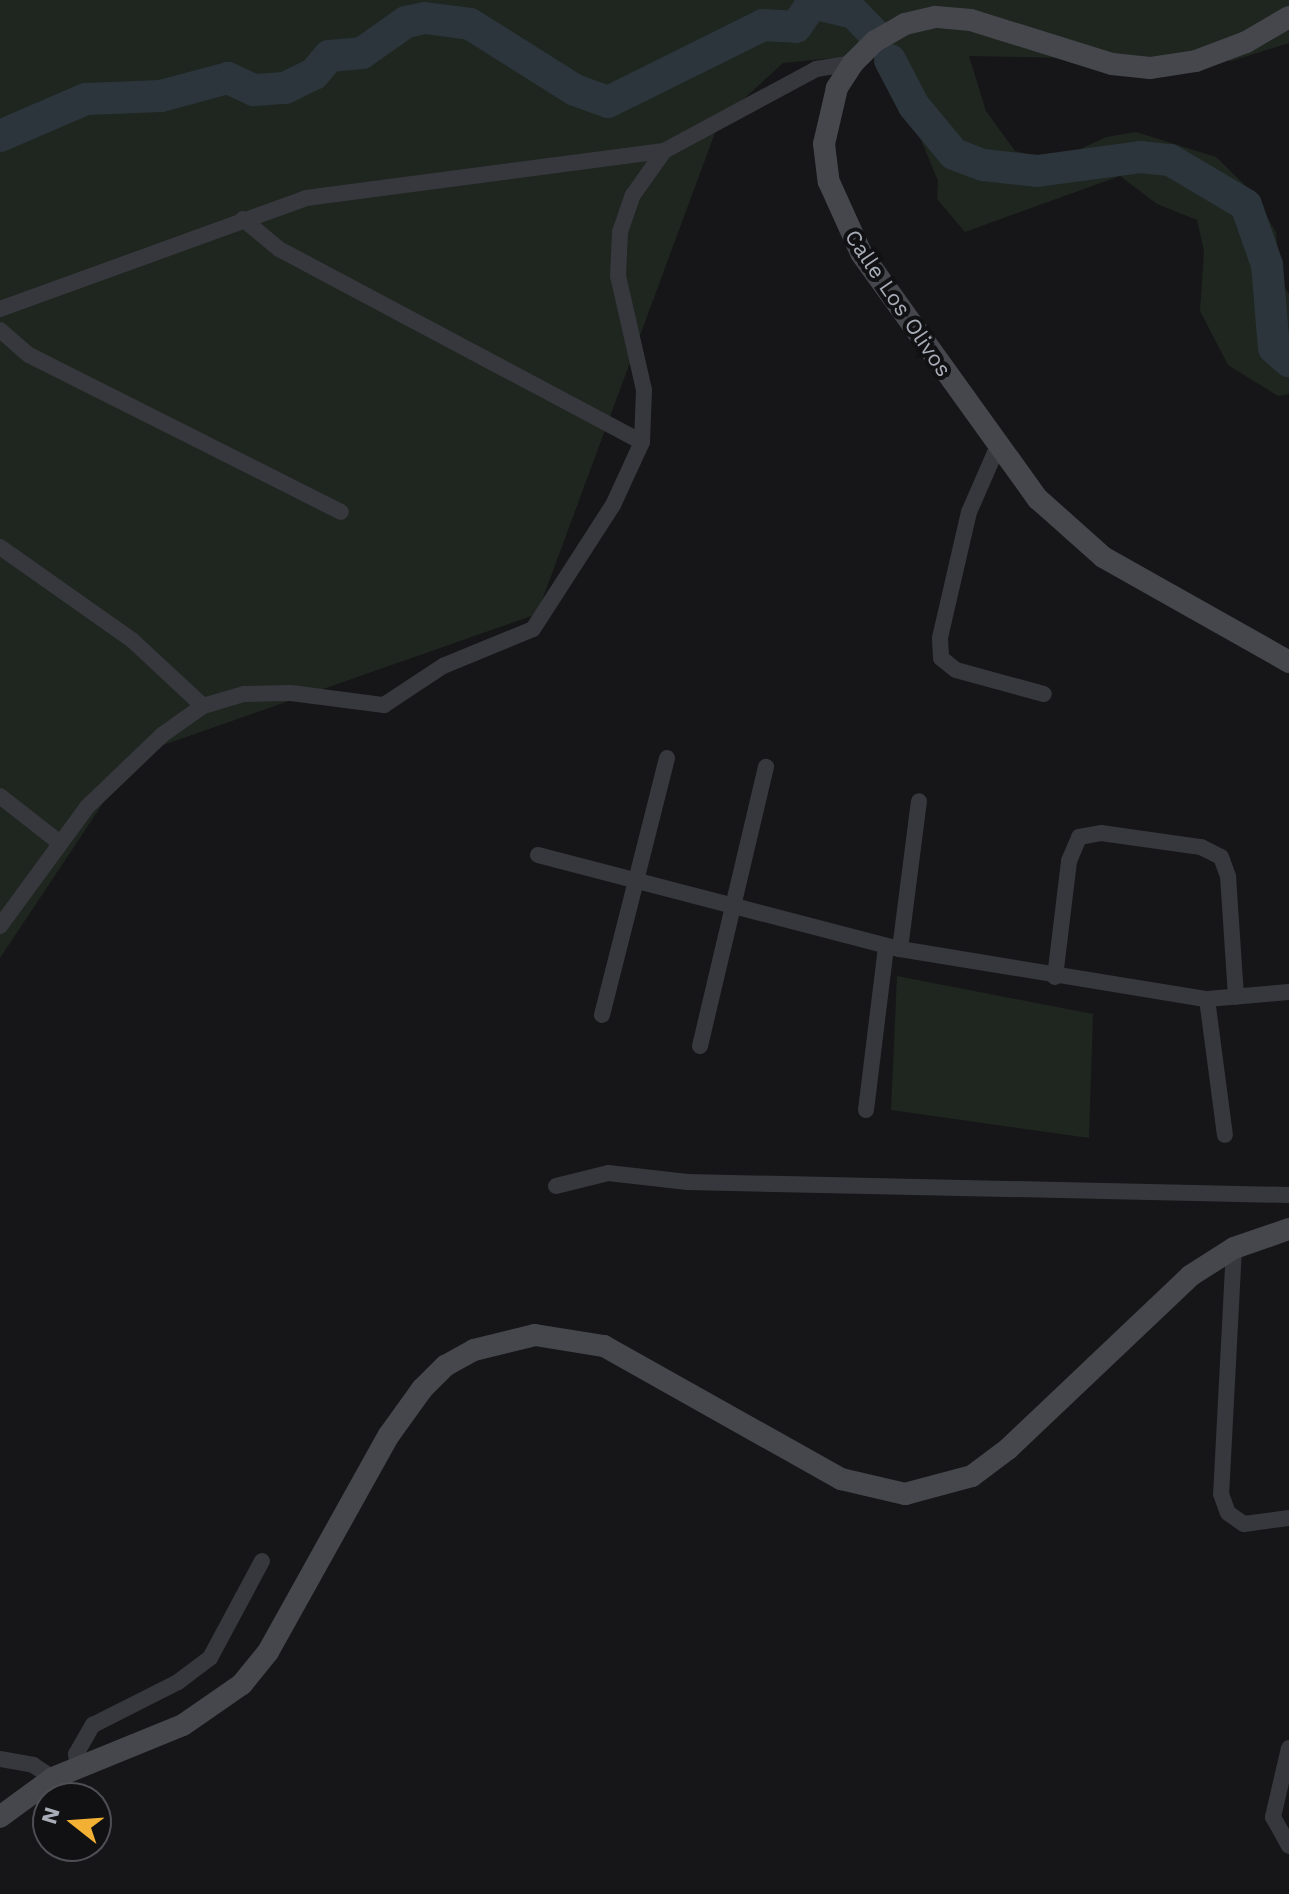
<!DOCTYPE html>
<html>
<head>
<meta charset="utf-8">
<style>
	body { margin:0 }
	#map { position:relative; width:1289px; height:1894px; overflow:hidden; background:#161618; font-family:"Work Sans",sans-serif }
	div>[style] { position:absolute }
	.green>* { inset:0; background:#1e261f }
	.river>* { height:32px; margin:-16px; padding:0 16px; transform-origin:16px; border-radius:16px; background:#2c353c }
	.street>* { height:16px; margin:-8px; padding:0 8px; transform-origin:8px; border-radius:8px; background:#37383d }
	.secondary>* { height:22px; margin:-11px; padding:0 11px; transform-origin:11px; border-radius:11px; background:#45474d }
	span { translate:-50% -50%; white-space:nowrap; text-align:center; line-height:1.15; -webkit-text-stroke:8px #111113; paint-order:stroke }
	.street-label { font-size:22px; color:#a8adb8 }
	.north { position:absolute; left:32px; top:1782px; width:80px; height:80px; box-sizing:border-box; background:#111113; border:2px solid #4d4f55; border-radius:50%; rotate:287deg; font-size:22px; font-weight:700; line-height:32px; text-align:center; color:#a8adb8 }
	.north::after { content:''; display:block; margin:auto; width:28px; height:36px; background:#f2b134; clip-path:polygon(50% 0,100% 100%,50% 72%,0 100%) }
</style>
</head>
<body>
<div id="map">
	<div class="green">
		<div style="clip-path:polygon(0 0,1289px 0,1289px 43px,1232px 61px,969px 56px,986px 111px,1015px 151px,1055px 161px,1106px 137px,1136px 132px,1216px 157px,1250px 190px,1276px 232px,1280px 280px,1289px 294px,1289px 394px,1278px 396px,1228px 365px,1200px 311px,1204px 251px,1197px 220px,1157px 204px,1120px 176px,965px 232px,937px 199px,938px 181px,919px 135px,874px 54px,783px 63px,719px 122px,537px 614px,135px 755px,0 958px)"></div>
		<div style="clip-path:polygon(897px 976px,1093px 1014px,1089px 1138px,891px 1110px)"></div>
	</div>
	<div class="river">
		<div style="left:890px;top:60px;width:52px;rotate:62.4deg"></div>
		<div style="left:914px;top:106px;width:62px;rotate:50.2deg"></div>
		<div style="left:954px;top:154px;width:31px;rotate:21deg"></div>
		<div style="left:983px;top:165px;width:54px;rotate:6.3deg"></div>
		<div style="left:1037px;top:171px;width:104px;rotate:-7.7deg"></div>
		<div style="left:1140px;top:157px;width:30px;rotate:6deg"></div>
		<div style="left:1170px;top:160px;width:88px;rotate:30.6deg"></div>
		<div style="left:1246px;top:205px;width:64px;rotate:70.7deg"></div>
		<div style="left:1267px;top:265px;width:83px;rotate:85.2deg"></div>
		<div style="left:1274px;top:348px;width:20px;rotate:41deg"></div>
		<div style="left:0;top:136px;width:94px;rotate:-23.3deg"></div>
		<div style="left:86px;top:99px;width:75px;rotate:-2.3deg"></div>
		<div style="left:161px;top:96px;width:69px;rotate:-15deg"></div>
		<div style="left:228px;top:78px;width:29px;rotate:25deg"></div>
		<div style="left:254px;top:90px;width:31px;rotate:-4deg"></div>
		<div style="left:285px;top:88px;width:32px;rotate:-26deg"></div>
		<div style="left:314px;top:74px;width:23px;rotate:-50deg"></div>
		<div style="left:329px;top:56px;width:33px;rotate:-5deg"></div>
		<div style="left:362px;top:53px;width:54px;rotate:-35.2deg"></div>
		<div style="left:406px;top:22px;width:19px;rotate:-12deg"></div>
		<div style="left:425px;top:18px;width:45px;rotate:7.6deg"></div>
		<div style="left:470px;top:24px;width:124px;rotate:32.2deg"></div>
		<div style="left:575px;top:90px;width:35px;rotate:20deg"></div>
		<div style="left:608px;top:102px;width:173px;rotate:-26.4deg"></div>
		<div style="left:763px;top:25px;width:33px;rotate:3deg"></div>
		<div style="left:796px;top:27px;width:29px;rotate:-56deg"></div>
		<div style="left:812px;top:3px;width:43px;rotate:13.4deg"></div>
		<div style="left:854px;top:13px;width:30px;rotate:46deg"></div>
	</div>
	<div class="street">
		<div style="left:243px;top:219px;width:47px;rotate:39.8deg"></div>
		<div style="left:279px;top:249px;width:411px;rotate:28deg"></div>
		<div style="left:0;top:309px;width:326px;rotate:-19.9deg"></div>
		<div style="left:306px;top:198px;width:361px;rotate:-7.5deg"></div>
		<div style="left:664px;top:151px;width:173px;rotate:-28.3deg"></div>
		<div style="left:816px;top:69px;width:37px;rotate:-9deg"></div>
		<div style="left:0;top:330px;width:38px;rotate:41deg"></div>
		<div style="left:29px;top:355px;width:349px;rotate:26.7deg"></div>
		<div style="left:997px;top:448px;width:70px;rotate:113.6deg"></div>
		<div style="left:969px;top:512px;width:129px;rotate:103deg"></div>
		<div style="left:940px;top:638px;width:20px;rotate:87deg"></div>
		<div style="left:941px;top:658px;width:19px;rotate:39deg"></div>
		<div style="left:956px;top:670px;width:91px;rotate:15.3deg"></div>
		<div style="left:0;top:547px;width:161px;rotate:35.2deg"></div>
		<div style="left:132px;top:640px;width:97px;rotate:42.9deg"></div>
		<div style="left:0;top:796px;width:76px;rotate:38.1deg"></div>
		<div style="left:538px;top:855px;width:374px;rotate:14.6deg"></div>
		<div style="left:900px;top:949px;width:311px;rotate:9.3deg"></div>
		<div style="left:1207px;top:999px;width:82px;rotate:-4.9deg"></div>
		<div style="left:0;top:926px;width:147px;rotate:-53.8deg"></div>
		<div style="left:87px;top:807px;width:104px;rotate:-43.8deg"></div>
		<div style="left:162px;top:735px;width:50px;rotate:-35.3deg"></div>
		<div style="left:203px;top:706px;width:43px;rotate:-16.3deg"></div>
		<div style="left:244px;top:694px;width:47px;rotate:-1.2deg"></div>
		<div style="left:291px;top:693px;width:94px;rotate:7.4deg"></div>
		<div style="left:384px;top:705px;width:71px;rotate:-33.5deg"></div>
		<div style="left:443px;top:666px;width:97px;rotate:-22.3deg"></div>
		<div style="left:533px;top:629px;width:148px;rotate:-57.2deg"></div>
		<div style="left:613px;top:505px;width:69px;rotate:-65.3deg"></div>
		<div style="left:642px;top:442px;width:52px;rotate:-87.8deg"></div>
		<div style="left:644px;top:390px;width:117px;rotate:-102.8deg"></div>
		<div style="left:618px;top:276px;width:44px;rotate:-87.4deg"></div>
		<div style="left:620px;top:232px;width:39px;rotate:-71deg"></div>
		<div style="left:633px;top:195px;width:54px;rotate:-54.8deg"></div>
		<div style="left:900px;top:949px;width:149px;rotate:-82.7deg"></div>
		<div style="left:1055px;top:977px;width:117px;rotate:-83.1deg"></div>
		<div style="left:1069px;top:861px;width:26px;rotate:-67deg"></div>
		<div style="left:1079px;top:837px;width:22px;rotate:-10deg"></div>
		<div style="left:1101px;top:833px;width:101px;rotate:8deg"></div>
		<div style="left:1201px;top:847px;width:22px;rotate:27deg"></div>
		<div style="left:1221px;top:857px;width:20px;rotate:70deg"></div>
		<div style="left:1228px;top:876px;width:121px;rotate:86.2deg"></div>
		<div style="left:1207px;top:999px;width:137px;rotate:82.5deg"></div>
		<div style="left:602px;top:1015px;width:265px;rotate:-75.8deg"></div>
		<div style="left:700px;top:1046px;width:287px;rotate:-76.7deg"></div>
		<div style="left:866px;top:1110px;width:165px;rotate:-83deg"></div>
		<div style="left:556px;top:1186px;width:54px;rotate:-14deg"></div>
		<div style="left:608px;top:1173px;width:80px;rotate:6.5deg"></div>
		<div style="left:687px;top:1182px;width:602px;rotate:1.24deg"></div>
		<div style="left:1234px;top:1248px;width:246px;rotate:93deg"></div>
		<div style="left:1221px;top:1494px;width:20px;rotate:70deg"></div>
		<div style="left:1228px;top:1513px;width:19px;rotate:35deg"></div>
		<div style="left:1244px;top:1524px;width:45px;rotate:-7.6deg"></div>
		<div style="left:1289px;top:1748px;width:71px;rotate:103.1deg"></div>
		<div style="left:1273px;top:1817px;width:33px;rotate:61deg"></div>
		<div style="left:0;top:1759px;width:34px;rotate:10deg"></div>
		<div style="left:33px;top:1765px;width:24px;rotate:33deg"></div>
		<div style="left:78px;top:1768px;width:14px;rotate:-98deg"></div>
		<div style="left:76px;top:1754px;width:34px;rotate:-60deg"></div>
		<div style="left:93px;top:1725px;width:95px;rotate:-26.8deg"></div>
		<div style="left:178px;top:1682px;width:40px;rotate:-37deg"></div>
		<div style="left:210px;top:1658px;width:110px;rotate:-61.8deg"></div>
	</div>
	<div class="secondary">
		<div style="left:1289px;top:17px;width:50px;rotate:149.8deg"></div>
		<div style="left:1246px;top:42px;width:53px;rotate:159.2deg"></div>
		<div style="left:1196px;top:61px;width:47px;rotate:171.3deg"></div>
		<div style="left:1150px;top:68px;width:38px;rotate:-174deg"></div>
		<div style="left:1112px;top:64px;width:148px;rotate:-162.7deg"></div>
		<div style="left:971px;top:20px;width:36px;rotate:-175deg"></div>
		<div style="left:935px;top:17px;width:31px;rotate:167deg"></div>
		<div style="left:905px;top:24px;width:34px;rotate:150deg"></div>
		<div style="left:875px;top:41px;width:31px;rotate:135deg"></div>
		<div style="left:853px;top:63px;width:30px;rotate:123deg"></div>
		<div style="left:837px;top:88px;width:57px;rotate:103.1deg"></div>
		<div style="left:824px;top:144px;width:38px;rotate:83deg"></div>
		<div style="left:829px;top:182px;width:78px;rotate:65.7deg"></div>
		<div style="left:861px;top:253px;width:303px;rotate:54.3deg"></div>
		<div style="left:1038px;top:499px;width:87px;rotate:41.7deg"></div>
		<div style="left:1103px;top:557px;width:214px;rotate:29.4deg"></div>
		<div style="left:0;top:1817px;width:66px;rotate:-36.3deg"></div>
		<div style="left:53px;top:1778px;width:140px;rotate:-22.2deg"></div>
		<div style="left:183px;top:1725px;width:72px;rotate:-34.8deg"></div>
		<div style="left:242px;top:1684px;width:41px;rotate:-50.9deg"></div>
		<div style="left:268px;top:1652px;width:248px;rotate:-60.9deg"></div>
		<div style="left:389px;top:1435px;width:57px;rotate:-54.3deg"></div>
		<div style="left:422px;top:1389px;width:33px;rotate:-45deg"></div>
		<div style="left:445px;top:1366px;width:33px;rotate:-29deg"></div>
		<div style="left:474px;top:1350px;width:63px;rotate:-13.8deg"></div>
		<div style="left:535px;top:1335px;width:70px;rotate:9.1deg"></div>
		<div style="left:604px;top:1346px;width:272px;rotate:29.3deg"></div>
		<div style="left:841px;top:1479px;width:66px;rotate:13.2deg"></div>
		<div style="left:905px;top:1494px;width:69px;rotate:-15deg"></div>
		<div style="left:972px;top:1476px;width:45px;rotate:-36.9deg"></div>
		<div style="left:1008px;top:1449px;width:251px;rotate:-43.5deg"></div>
		<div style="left:1190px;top:1276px;width:52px;rotate:-32.5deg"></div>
		<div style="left:1234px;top:1248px;width:58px;rotate:-19.1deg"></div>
	</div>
	<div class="street-label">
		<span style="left:898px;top:303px;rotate:56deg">Calle Los Olivos</span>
	</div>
	<div class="north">N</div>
</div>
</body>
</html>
